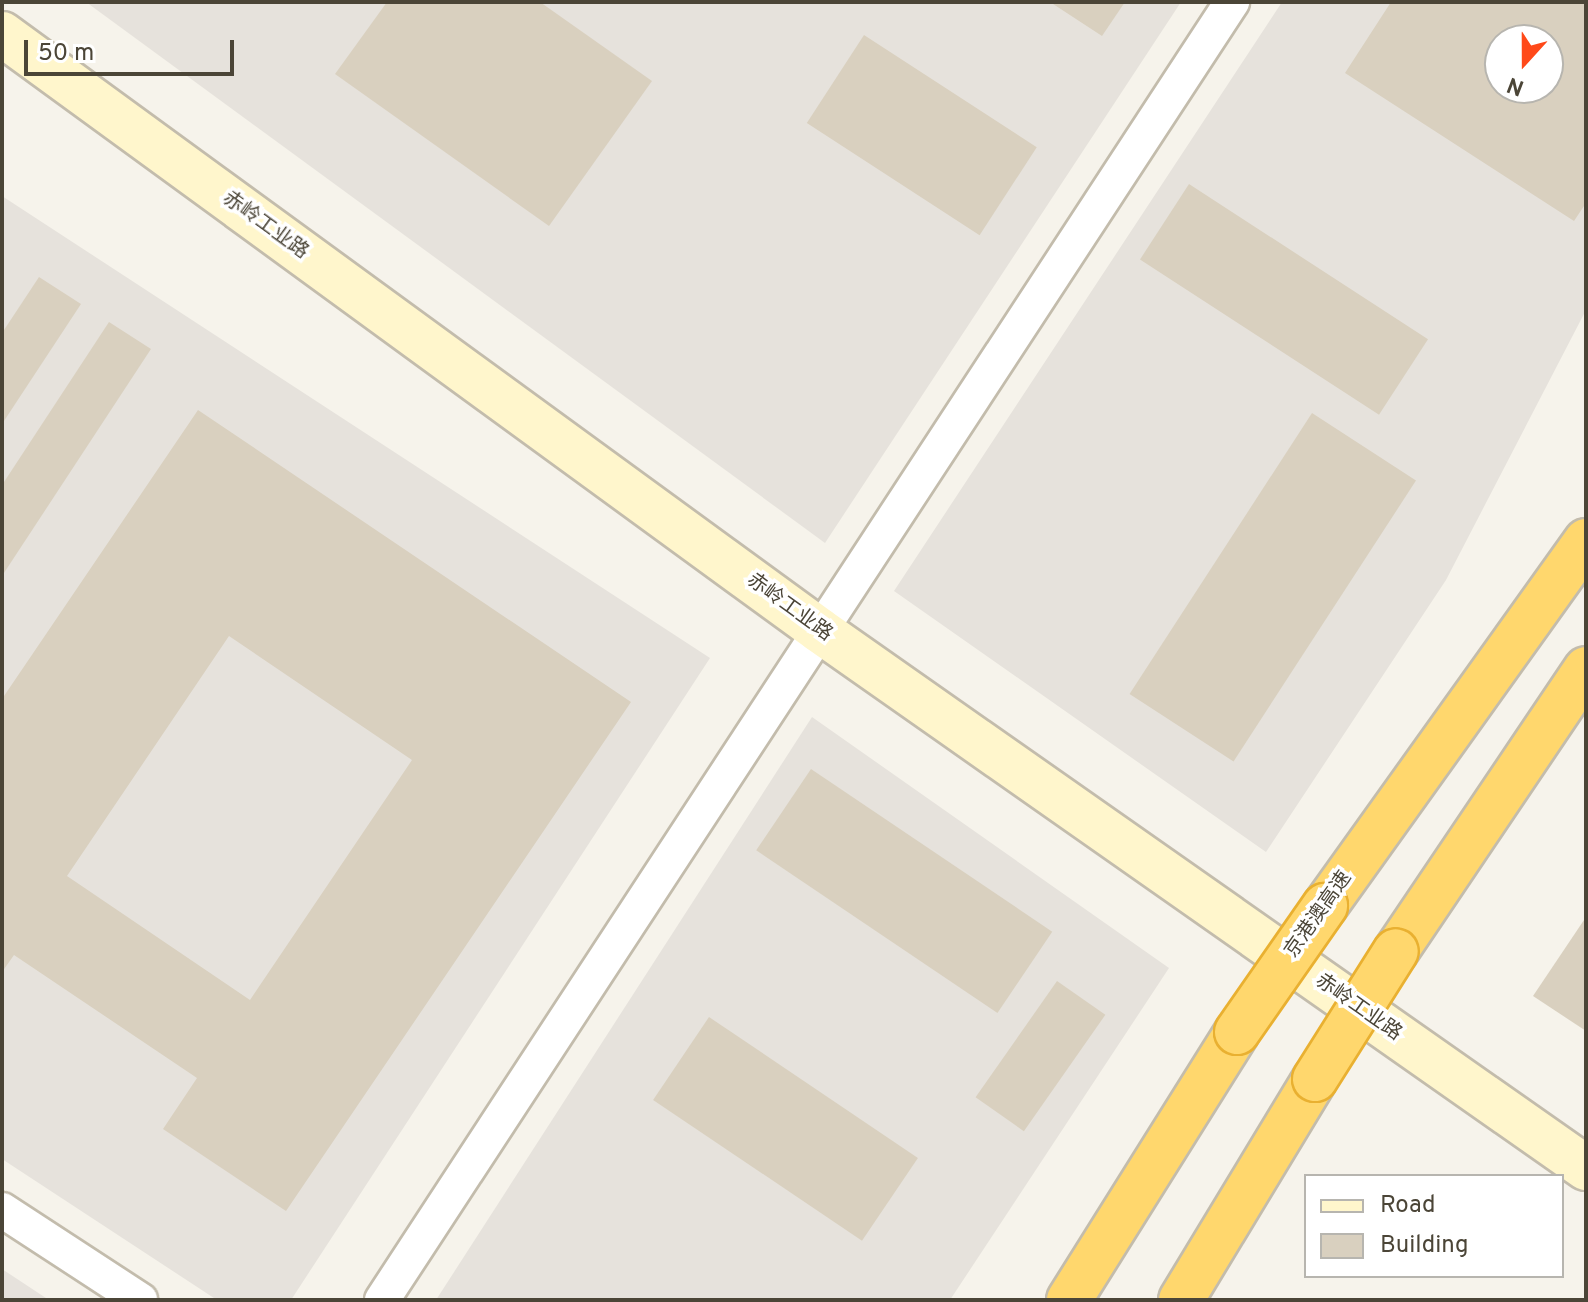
<!DOCTYPE html>
<html>
<head>
<meta charset="utf-8">
<style>
	body { margin:0 }
	#map { position:relative; width:1588px; height:1302px; overflow:hidden; background:#f6f3eb; font-family:Overpass,"Noto Sans SC",sans-serif }
	div>[style] { position:absolute }
	.industrial>* { inset:0; background:#e6e2dc }
	.building>* { inset:0; background:#d9d0bf; transform-origin:0 0 }
	.roads { filter:drop-shadow(2px 0 #c3bcac) drop-shadow(-2px 0 #c3bcac) drop-shadow(0 2px #c3bcac) drop-shadow(0 -2px #c3bcac) }
	.street>* { height:34px; margin:-17px; padding:0 17px; transform-origin:17px; border-radius:17px; background:#fff }
	.secondary>* { height:44px; margin:-22px; padding:0 22px; transform-origin:22px; border-radius:22px; background:#fff6cc }
	.highway>* { height:44px; margin:-22px; padding:0 22px; transform-origin:22px; border-radius:22px; background:#ffd76d }
	.bridges { filter:drop-shadow(2px 0 #e9b031) drop-shadow(-2px 0 #e9b031) drop-shadow(0 2px #e9b031) drop-shadow(0 -2px #e9b031) }
	.highway-bridge>* { height:44px; margin:-22px; padding:0 22px; transform-origin:22px; border-radius:22px; background:#ffd76d }
	span { translate:-50% -50%; white-space:nowrap; text-align:center; line-height:1.15; -webkit-text-stroke:7px #fff; paint-order:stroke }
	.street-label { font-size:20px; color:#4b4537 }
	.frame { position:absolute; inset:0; border:4px solid #4b4537; pointer-events:none }
	.legend { position:absolute; left:1304px; top:1174px; width:260px; height:104px; box-sizing:border-box; background:#fff; border:2px solid #b7b5af; margin:0; padding:10px 14px; list-style:none; font-size:24px; color:#4b4537 }
	.legend li { display:flex; align-items:center; gap:16px; height:40px }
	.legend b { width:40px; border:2px solid #b7b5af }
	.north { position:absolute; left:1484px; top:24px; width:80px; height:80px; box-sizing:border-box; background:#fff; border:2px solid #b7b5af; border-radius:50%; rotate:201deg; font-size:22px; font-weight:700; line-height:32px; text-align:center; color:#4b4537 }
	.north::after { content:''; display:block; margin:auto; width:28px; height:36px; background:#ff4919; clip-path:polygon(50% 0,100% 100%,50% 72%,0 100%) }
	.scale { position:absolute; left:24px; top:40px; width:210px; height:36px; box-sizing:border-box; border:4px solid #4b4537; border-top:0; padding-left:10px; font-size:24px; line-height:28px; white-space:nowrap; color:#4b4537; -webkit-text-stroke:6px #fff; paint-order:stroke }
</style>
</head>
<body>
<div id="map">
	<div class="industrial">
		<div style="clip-path:polygon(86px 2px,1181px 2px,825px 543px)"></div>
		<div style="clip-path:polygon(evenodd,1282px 2px,1586px 2px,1586px 310px,1446px 580px,1266px 852px,894px 591px,1282px 2px,1500px 40px,1548px 40px,1548px 88px,1500px 88px,1500px 40px)"></div>
		<div style="clip-path:polygon(2px 196px,710px 658px,291px 1300px,217px 1300px,2px 1159px)"></div>
		<div style="clip-path:polygon(812px 717px,1169px 968px,950px 1300px,436px 1300px)"></div>
		<div style="clip-path:polygon(2px 1269px,49px 1300px,2px 1300px)"></div>
	</div>
	<div class="building">
		<div style="clip-path:polygon(387px 2px,540px 2px,652px 81px,549px 226px,335px 74px)"></div>
		<div style="clip-path:polygon(1050px 2px,1125px 2px,1102px 36px)"></div>
		<div style="clip-path:polygon(evenodd,1391px 2px,1586px 2px,1586px 203px,1574px 221px,1345px 73px,1391px 2px,1500px 40px,1548px 40px,1548px 88px,1500px 88px,1500px 40px)"></div>
		<div style="left:864px;top:35px;width:206px;height:105px;rotate:33deg"></div>
		<div style="left:1189px;top:184px;width:285px;height:90px;rotate:33deg"></div>
		<div style="clip-path:polygon(39px 277px,81px 304px,2px 424px,2px 333px)"></div>
		<div style="clip-path:polygon(109px 322px,151px 349px,2px 576px,2px 485px)"></div>
		<div style="clip-path:polygon(evenodd,198px 410px,631px 702px,286px 1211px,163px 1129px,197px 1078px,14px 955px,2px 972px,2px 699px,198px 410px,229px 636px,412px 760px,250px 1000px,67px 876px,229px 636px)"></div>
		<div style="left:1312px;top:413px;width:124px;height:335px;rotate:33deg"></div>
		<div style="left:811px;top:769px;width:291px;height:98px;rotate:34deg"></div>
		<div style="clip-path:polygon(1586px 917px,1586px 1031px,1533px 996px)"></div>
		<div style="left:1057px;top:981px;width:59px;height:142px;rotate:35deg"></div>
		<div style="left:709px;top:1017px;width:252px;height:100px;rotate:34deg"></div>
	</div>
	<div class="roads">
		<div class="street">
			<div style="left:2px;top:1210px;width:165px;rotate:33.1deg"></div>
			<div style="left:382px;top:1300px;width:1552px;rotate:-56.78deg"></div>
		</div>
		<div class="secondary">
			<div style="left:2px;top:34px;width:1011px;rotate:36.11deg"></div>
			<div style="left:819px;top:630px;width:937px;rotate:35.05deg"></div>
		</div>
		<div class="highway">
			<div style="left:1325px;top:906px;width:449px;rotate:-54.4deg"></div>
			<div style="left:1396px;top:951px;width:340px;rotate:-56deg"></div>
			<div style="left:1069px;top:1300px;width:316px;rotate:-57.9deg"></div>
			<div style="left:1181px;top:1300px;width:258px;rotate:-58.8deg"></div>
		</div>
	</div>
	<div class="bridges">
		<div class="highway-bridge">
			<div style="left:1237px;top:1032px;width:154px;rotate:-55.1deg"></div>
			<div style="left:1315px;top:1079px;width:151px;rotate:-57.7deg"></div>
		</div>
	</div>
	<div class="street-label">
		<span style="left:265px;top:226px;rotate:36deg">赤岭工业路</span>
		<span style="left:789px;top:608px;rotate:36deg">赤岭工业路</span>
		<span style="left:1319px;top:915px;rotate:-55deg">京港澳高速</span>
		<span style="left:1358px;top:1008px;rotate:35deg">赤岭工业路</span>
	</div>
	<div class="frame"></div>
	<ul class="legend">
	<li><b style="height:10px;background:#fff6cc"></b>Road</li>
	<li><b style="height:22px;background:#d9d0bf"></b>Building</li>
	</ul>
	<div class="north">N</div>
	<div class="scale">50 m</div>
</div>
</body>
</html>
